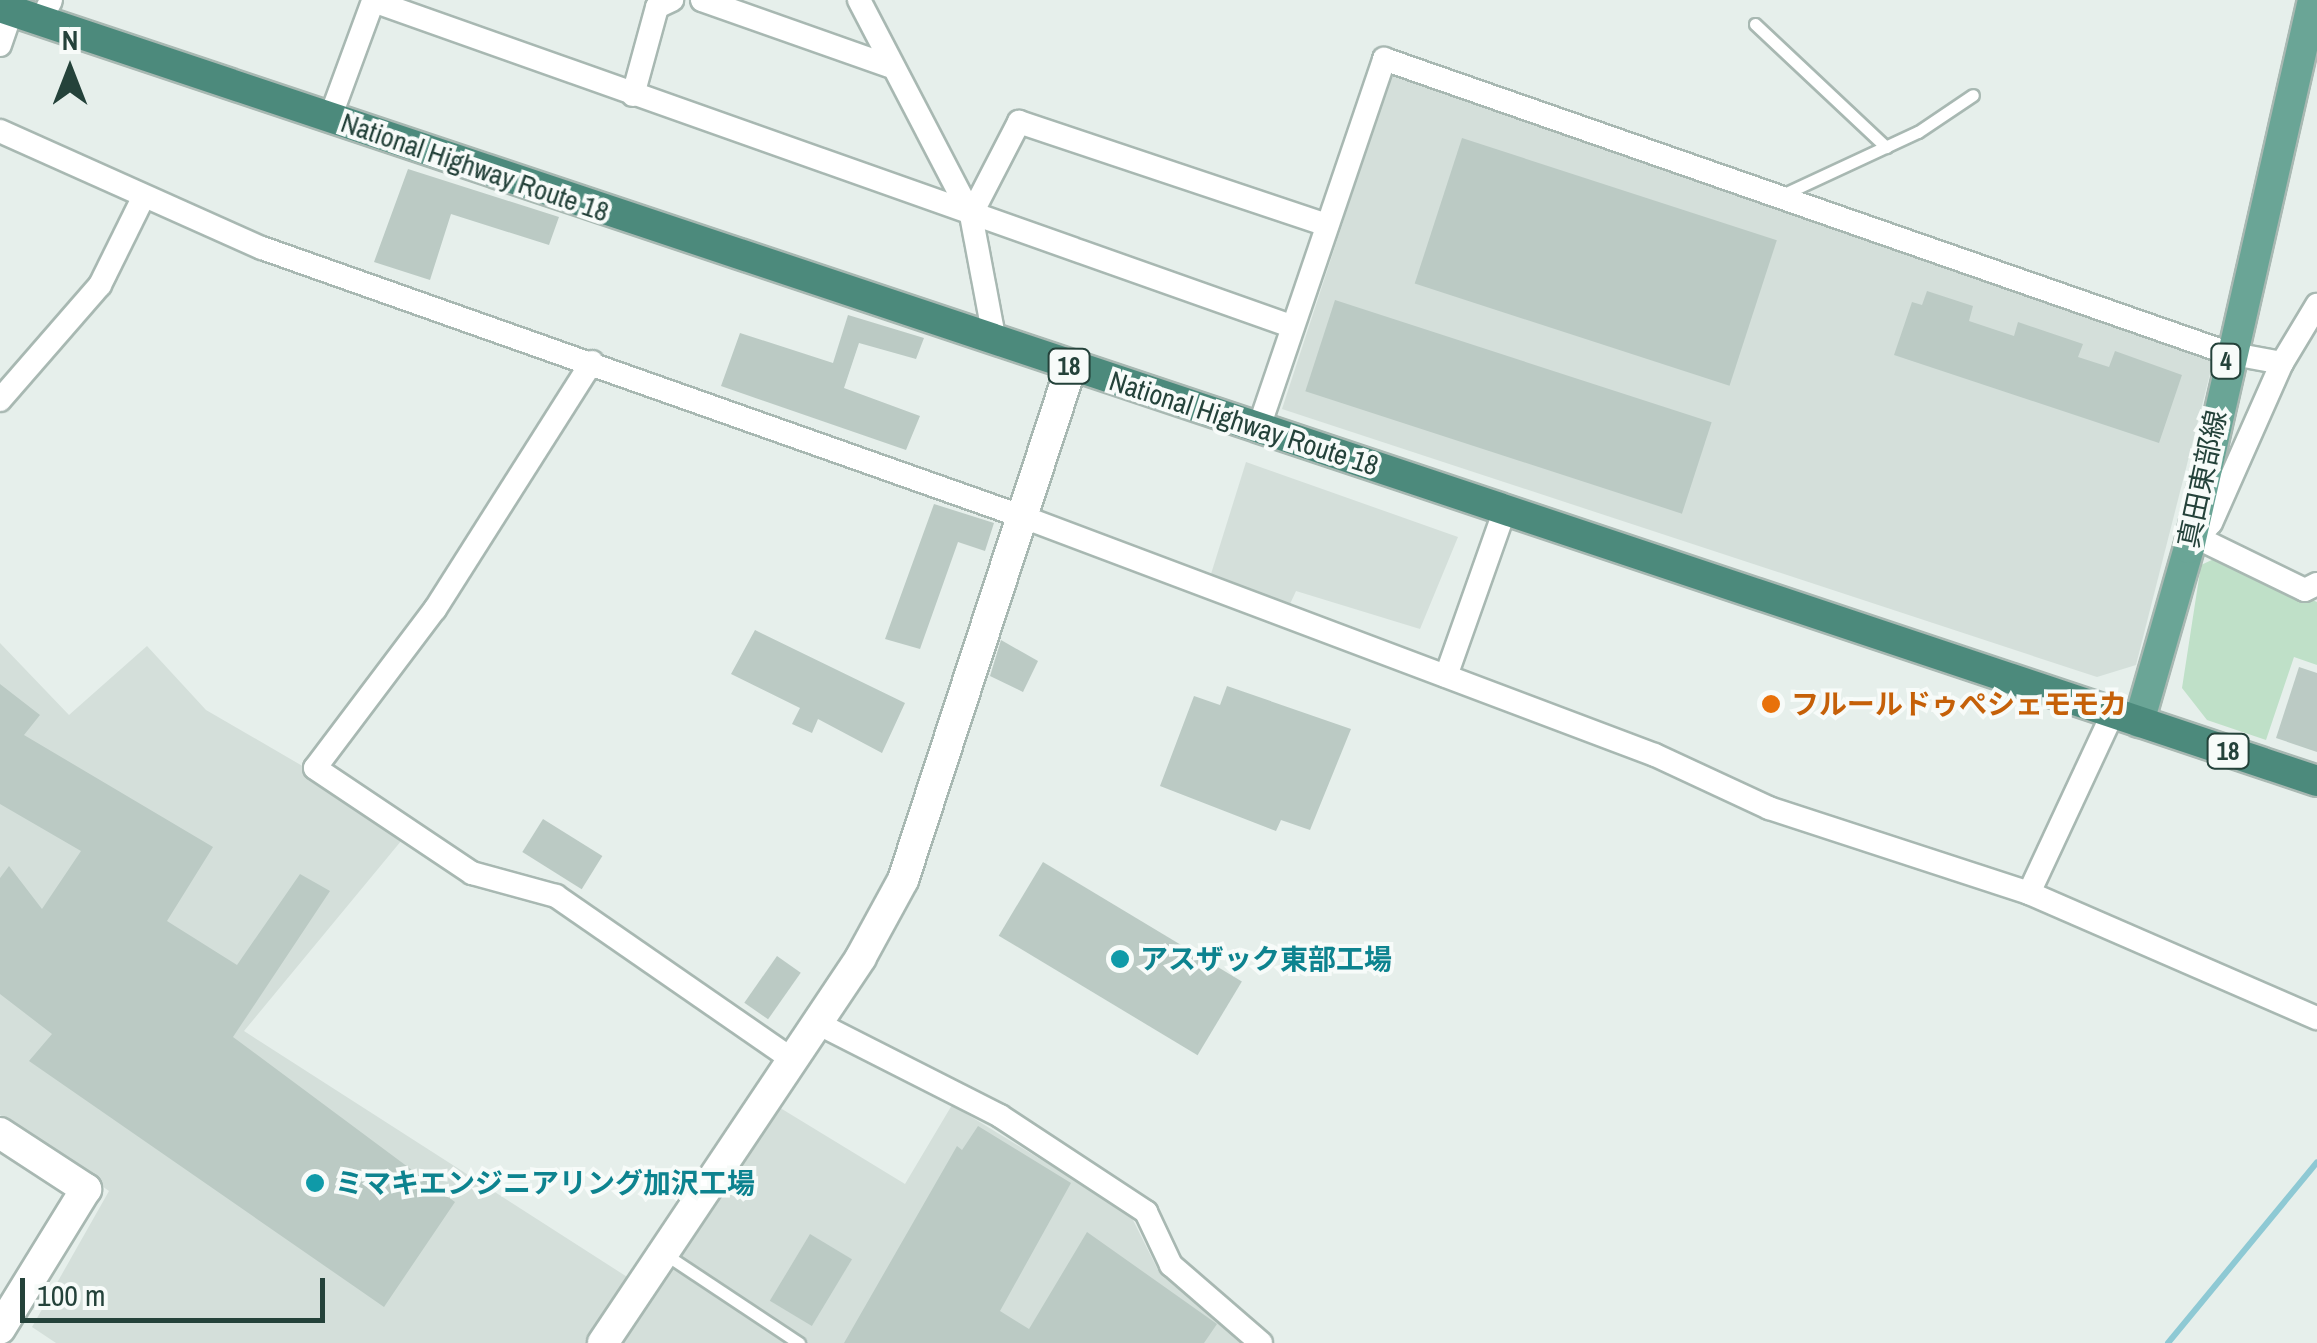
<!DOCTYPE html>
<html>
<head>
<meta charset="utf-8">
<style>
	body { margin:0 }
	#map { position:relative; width:2317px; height:1343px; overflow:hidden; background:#e6efeb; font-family:"Archivo Narrow","Noto Sans JP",sans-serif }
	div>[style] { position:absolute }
	.built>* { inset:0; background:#d4dfda }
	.green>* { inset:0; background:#bfe0c8 }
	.stream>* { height:6px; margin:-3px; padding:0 3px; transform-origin:3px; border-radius:3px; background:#8ec9d4 }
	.building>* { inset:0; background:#bbcac4; transform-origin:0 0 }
	.roads { filter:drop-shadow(2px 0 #a8b8b2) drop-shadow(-2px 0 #a8b8b2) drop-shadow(0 2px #a8b8b2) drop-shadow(0 -2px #a8b8b2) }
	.service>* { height:11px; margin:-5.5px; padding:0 5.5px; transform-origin:5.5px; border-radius:5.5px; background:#fff }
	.minor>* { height:22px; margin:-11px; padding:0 11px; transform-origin:11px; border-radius:11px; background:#fff }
	.tertiary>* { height:30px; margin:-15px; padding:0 15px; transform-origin:15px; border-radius:15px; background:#fff }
	.primary>* { height:30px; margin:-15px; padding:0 15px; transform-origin:15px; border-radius:15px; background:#6aa596 }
	.trunk>* { height:30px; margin:-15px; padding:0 15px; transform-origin:15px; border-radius:15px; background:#4c8a7c }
	.dots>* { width:28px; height:28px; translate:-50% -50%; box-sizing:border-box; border:5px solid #f7fbf9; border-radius:50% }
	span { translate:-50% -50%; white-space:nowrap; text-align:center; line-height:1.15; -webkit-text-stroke:8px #f7fbf9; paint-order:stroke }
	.shield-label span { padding:2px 8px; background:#f7fbf9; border:2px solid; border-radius:8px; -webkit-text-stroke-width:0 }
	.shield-label { font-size:25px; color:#24423a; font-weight:700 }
	.street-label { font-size:28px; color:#24423a }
	.food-label { font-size:28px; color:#c56008; font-weight:700 }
	.left { translate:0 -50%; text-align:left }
	.culture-label { font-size:28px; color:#0d838f; font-weight:700 }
	.north { position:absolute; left:20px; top:20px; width:100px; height:100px; -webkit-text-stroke:8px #f7fbf9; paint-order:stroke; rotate:0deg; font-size:28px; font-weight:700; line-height:40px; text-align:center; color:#24423a }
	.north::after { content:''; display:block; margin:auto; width:35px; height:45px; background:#24423a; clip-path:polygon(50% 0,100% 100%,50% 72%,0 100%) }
	.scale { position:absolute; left:20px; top:1278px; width:305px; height:45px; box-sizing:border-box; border:5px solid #24423a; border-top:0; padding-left:12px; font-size:30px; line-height:35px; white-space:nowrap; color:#24423a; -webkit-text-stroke:8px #f7fbf9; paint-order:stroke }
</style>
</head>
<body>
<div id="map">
	<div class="built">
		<div style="clip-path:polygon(1391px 75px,2214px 358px,2136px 665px,2097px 677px,1282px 409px)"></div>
		<div style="clip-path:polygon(1246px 462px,1458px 537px,1420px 629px,1296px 591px,1290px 604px,1211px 574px)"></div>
		<div style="clip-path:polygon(0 643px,69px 715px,147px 646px,206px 710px,411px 829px,244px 1031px,635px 1282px,593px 1343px,56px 1343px,32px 1327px,109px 1191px,0 1115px)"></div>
		<div style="clip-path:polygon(952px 1105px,1130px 1214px,1158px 1270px,1242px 1343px,620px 1343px,777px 1106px,905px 1184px)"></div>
	</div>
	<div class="green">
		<div style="clip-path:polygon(2216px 558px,2317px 602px,2317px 665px,2294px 657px,2266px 740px,2207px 720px,2182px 688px,2201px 565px)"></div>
	</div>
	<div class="stream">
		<div style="left:2168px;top:1343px;width:234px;rotate:-50.5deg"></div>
	</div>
	<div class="building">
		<div style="left:1462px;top:138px;width:331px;height:153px;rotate:18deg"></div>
		<div style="clip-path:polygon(408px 169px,559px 217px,549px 245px,451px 214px,430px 280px,374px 262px)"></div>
		<div style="clip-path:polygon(1927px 291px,1973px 306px,1969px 321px,2014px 336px,2018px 322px,2083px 344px,2078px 357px,2109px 367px,2115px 351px,2182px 375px,2159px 443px,1894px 355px,1912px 302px,1922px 305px)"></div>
		<div style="left:1335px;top:300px;width:396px;height:96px;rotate:18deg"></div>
		<div style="clip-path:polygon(848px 315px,924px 338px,916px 359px,859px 343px,844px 388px,920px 416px,906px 450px,721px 386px,740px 333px,833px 363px)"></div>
		<div style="clip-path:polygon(934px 504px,994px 523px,985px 551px,958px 542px,920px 649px,885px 639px)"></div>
		<div style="clip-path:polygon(755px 630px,905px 703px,882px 753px,818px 719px,812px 733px,792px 724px,800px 708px,731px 674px)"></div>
		<div style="clip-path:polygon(1001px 640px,1038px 661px,1023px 692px,990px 676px)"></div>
		<div style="clip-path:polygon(2299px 667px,2317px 673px,2317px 752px,2276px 738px)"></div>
		<div style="clip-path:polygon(0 684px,40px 715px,24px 735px,213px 847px,167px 921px,237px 965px,300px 874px,330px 891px,233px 1037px,455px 1202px,384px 1307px,29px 1061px,52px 1034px,0 994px,0 878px,9px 866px,42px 909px,81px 851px,0 804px)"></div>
		<div style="clip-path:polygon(1227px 686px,1351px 729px,1310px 830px,1281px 820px,1276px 831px,1160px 786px,1194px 696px,1220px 705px)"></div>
		<div style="left:543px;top:819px;width:70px;height:39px;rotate:32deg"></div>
		<div style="left:1043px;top:862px;width:232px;height:86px;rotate:31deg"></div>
		<div style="left:777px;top:956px;width:29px;height:57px;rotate:35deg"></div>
		<div style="clip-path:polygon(978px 1126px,1071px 1183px,1000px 1311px,1029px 1329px,1087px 1232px,1217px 1324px,1204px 1343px,844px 1343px,957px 1146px,962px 1150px)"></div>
		<div style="left:810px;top:1234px;width:49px;height:78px;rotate:31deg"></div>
	</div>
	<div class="roads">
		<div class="service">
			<div style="left:1755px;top:24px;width:180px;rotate:43.2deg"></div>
			<div style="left:1782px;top:195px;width:150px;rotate:-24.9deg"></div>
			<div style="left:1918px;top:132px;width:66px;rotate:-33.9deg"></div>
			<div style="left:665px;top:1254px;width:161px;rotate:33.6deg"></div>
		</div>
		<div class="minor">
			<div style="left:702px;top:0;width:198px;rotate:19.4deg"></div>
			<div style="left:859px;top:0;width:242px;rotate:62.5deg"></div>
			<div style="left:971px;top:215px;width:129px;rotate:79.3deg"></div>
			<div style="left:41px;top:20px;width:22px;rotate:-63deg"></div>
			<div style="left:0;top:45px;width:36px;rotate:-71deg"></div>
			<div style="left:633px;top:95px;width:91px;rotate:-74.7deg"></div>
			<div style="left:657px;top:7px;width:17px;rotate:-25deg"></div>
			<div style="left:330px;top:118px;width:125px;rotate:-69.8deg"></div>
			<div style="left:373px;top:1px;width:974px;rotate:19.5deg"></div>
			<div style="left:0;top:131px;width:287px;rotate:24.1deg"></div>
			<div style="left:262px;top:248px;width:810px;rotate:19.46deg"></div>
			<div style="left:1026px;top:518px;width:672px;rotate:20.65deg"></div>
			<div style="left:1655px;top:755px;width:126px;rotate:24.9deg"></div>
			<div style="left:1769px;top:808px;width:274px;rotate:18.1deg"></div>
			<div style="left:2029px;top:893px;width:314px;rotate:23.5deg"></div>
			<div style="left:971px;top:215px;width:105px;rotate:-62.7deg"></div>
			<div style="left:1019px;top:122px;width:325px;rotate:18.5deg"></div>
			<div style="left:592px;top:362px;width:293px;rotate:122.4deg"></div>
			<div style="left:435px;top:609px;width:199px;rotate:127deg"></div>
			<div style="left:315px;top:768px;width:189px;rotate:33.8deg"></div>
			<div style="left:472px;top:873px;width:87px;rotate:15.3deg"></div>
			<div style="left:556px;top:896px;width:286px;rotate:34.7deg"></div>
			<div style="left:0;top:400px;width:152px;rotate:-49deg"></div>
			<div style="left:100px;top:285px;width:97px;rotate:-63.7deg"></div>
			<div style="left:1259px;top:427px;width:389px;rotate:-71.2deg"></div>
			<div style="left:1384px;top:59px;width:894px;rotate:19.21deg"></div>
			<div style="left:2228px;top:353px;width:55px;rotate:10.5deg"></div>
			<div style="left:2282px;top:363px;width:68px;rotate:-58.9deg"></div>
			<div style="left:2202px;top:540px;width:114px;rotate:25.9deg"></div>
			<div style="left:2305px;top:590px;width:13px;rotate:-27deg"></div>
			<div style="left:2189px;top:548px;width:33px;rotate:-49deg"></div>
			<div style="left:2211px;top:523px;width:175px;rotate:-66.1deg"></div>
			<div style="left:1446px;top:676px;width:177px;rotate:-70.5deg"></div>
			<div style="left:2029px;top:893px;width:199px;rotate:-65deg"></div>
			<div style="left:817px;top:1023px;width:205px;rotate:26.9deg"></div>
			<div style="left:1000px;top:1116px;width:175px;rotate:33.3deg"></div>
			<div style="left:1146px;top:1212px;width:59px;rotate:64.7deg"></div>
			<div style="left:1171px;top:1265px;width:119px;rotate:40.9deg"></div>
		</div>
		<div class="tertiary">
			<div style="left:0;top:1133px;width:103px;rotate:33.1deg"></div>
			<div style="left:86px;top:1189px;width:164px;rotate:121.6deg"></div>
			<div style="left:603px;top:1343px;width:464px;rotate:-56.2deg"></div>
			<div style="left:861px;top:957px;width:88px;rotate:-61.4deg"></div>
			<div style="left:903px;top:880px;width:540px;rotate:-71.87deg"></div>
		</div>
		<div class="primary">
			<div style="left:2139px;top:722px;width:181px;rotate:-74deg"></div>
			<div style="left:2189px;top:548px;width:562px;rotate:-77.25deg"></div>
		</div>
		<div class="trunk">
			<div style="left:0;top:7px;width:2443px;rotate:18.47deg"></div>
		</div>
	</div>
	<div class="dots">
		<div style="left:1771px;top:704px;background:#e8710a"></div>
		<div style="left:1120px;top:959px;background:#0f9aa8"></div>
		<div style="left:315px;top:1183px;background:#0f9aa8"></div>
	</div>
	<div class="shield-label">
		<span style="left:2226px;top:361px">4</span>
		<span style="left:1069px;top:366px">18</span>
		<span style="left:2228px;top:751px">18</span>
	</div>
	<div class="street-label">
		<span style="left:475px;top:167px;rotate:19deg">National Highway Route 18</span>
		<span style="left:1244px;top:423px;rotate:18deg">National Highway Route 18</span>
		<span style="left:2202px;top:479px;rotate:-78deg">真田東部線</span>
	</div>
	<div class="food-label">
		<span class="left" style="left:1791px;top:704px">フルールドゥぺシェモモカ</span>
	</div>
	<div class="culture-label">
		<span class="left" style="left:1140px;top:959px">アスザック東部工場</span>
		<span class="left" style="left:335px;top:1183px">ミマキエンジニアリング加沢工場</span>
	</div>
	<div class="north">N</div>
	<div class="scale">100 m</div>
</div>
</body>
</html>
